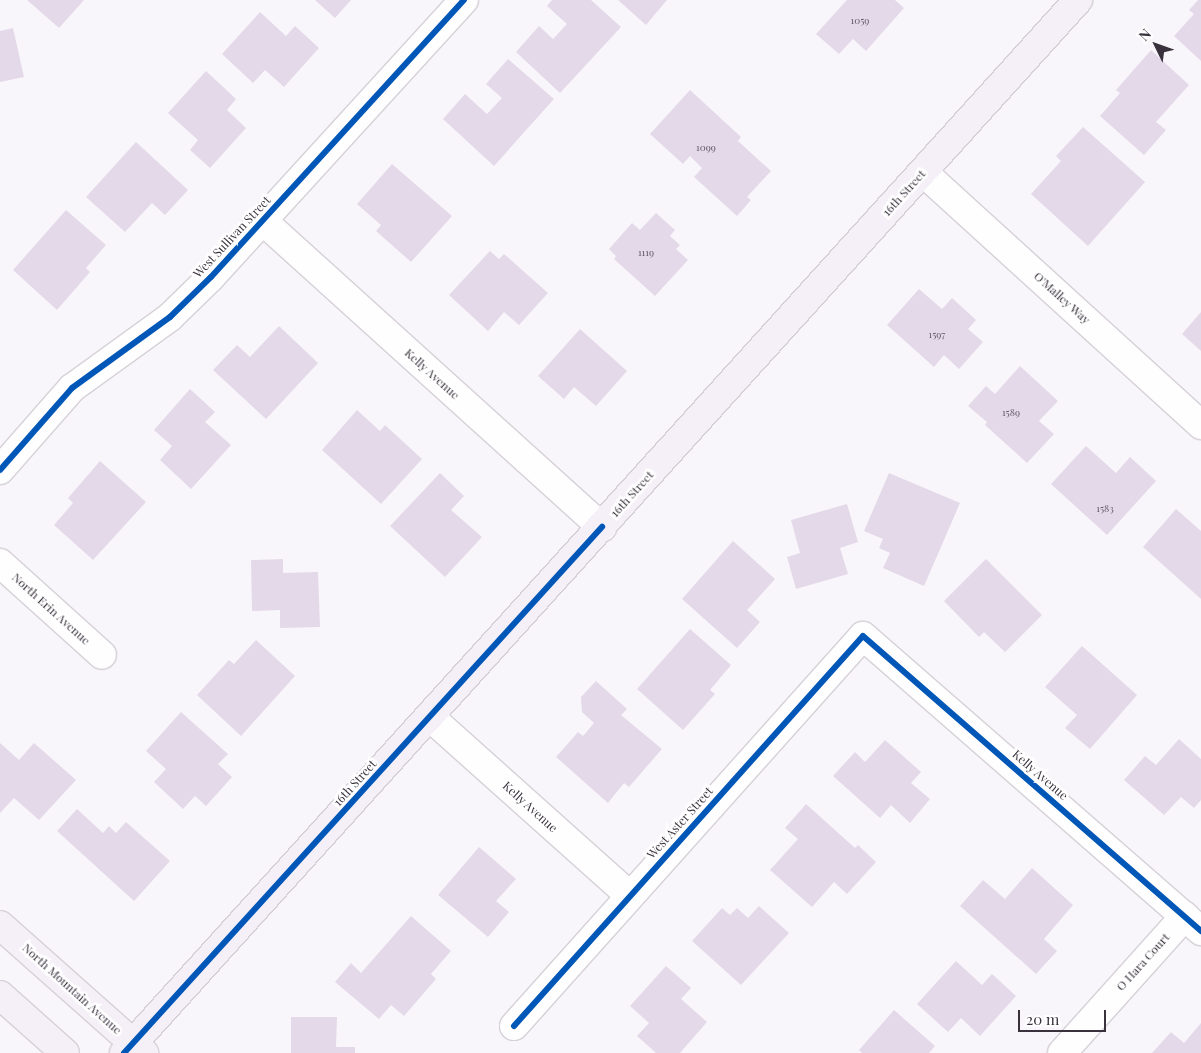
<!DOCTYPE html>
<html>
<head>
<meta charset="utf-8">
<style>
	body { margin:0 }
	#map { position:relative; width:1201px; height:1053px; overflow:hidden; background:#f9f6fb; font-family:"Playfair Display",serif }
	div>[style] { position:absolute }
	.building>* { inset:0; background:#e4d9e9 }
	.roads { filter:drop-shadow(1px 0 #d6d1d8) drop-shadow(-1px 0 #d6d1d8) drop-shadow(0 1px #d6d1d8) drop-shadow(0 -1px #d6d1d8) }
	.minor>* { height:28px; margin:-14px; padding:0 14px; transform-origin:14px; border-radius:14px; background:#fefefe }
	.major>* { height:28px; margin:-14px; padding:0 14px; transform-origin:14px; border-radius:14px; background:#f5eff8 }
	.cycleway>* { height:6px; margin:-3px; padding:0 3px; transform-origin:3px; border-radius:3px; background:#0057b8 }
	span { translate:-50% -50%; white-space:nowrap; text-align:center; line-height:1.15; -webkit-text-stroke:5px #fff; paint-order:stroke }
	.number-label { font-size:10px; color:#645c68 }
	.number-label span { -webkit-text-stroke-width:0 }
	.street-label { font-size:12px; color:#39323d }
	.north { position:absolute; left:1131px; top:20px; width:50px; height:50px; -webkit-text-stroke:4px #fff; paint-order:stroke; rotate:312deg; font-size:14px; font-weight:700; line-height:20px; text-align:center; color:#39323d }
	.north::after { content:''; display:block; margin:auto; width:18px; height:22px; background:#39323d; clip-path:polygon(50% 0,100% 100%,50% 72%,0 100%) }
	.scale { position:absolute; left:1018px; top:1010px; width:88px; height:22px; box-sizing:border-box; border:2px solid #39323d; border-top:0; padding-left:6px; font-size:15px; line-height:18px; white-space:nowrap; color:#39323d; -webkit-text-stroke:4px #fff; paint-order:stroke }
</style>
</head>
<body>
<div id="map">
	<div class="building">
		<div style="clip-path:polygon(27px 0,84px 0,59px 28px)"></div>
		<div style="clip-path:polygon(315px 0,351px 0,335px 18px)"></div>
		<div style="clip-path:polygon(552px 0,591px 0,621px 27px,560px 93px,516px 52px,539px 26px,553px 39px,567px 24px,547px 6px)"></div>
		<div style="clip-path:polygon(618px 0,667px 0,646px 25px)"></div>
		<div style="clip-path:polygon(847px 0,895px 0,904px 8px,866px 51px,853px 39px,839px 54px,816px 34px)"></div>
		<div style="clip-path:polygon(1198px 0,1201px 0,1201px 61px,1174px 36px,1194px 14px,1189px 10px)"></div>
		<div style="clip-path:polygon(260px 12px,286px 36px,295px 26px,319px 48px,284px 87px,265px 70px,253px 83px,222px 54px)"></div>
		<div style="clip-path:polygon(13px 28px,24px 77px,0 82px,0 31px)"></div>
		<div style="clip-path:polygon(1151px 50px,1189px 85px,1156px 122px,1166px 130px,1144px 155px,1100px 116px,1120px 93px,1116px 90px)"></div>
		<div style="clip-path:polygon(508px 59px,554px 99px,494px 166px,443px 119px,465px 94px,487px 114px,502px 98px,486px 84px)"></div>
		<div style="clip-path:polygon(206px 71px,236px 99px,227px 110px,246px 128px,210px 168px,190px 150px,198px 140px,168px 113px)"></div>
		<div style="clip-path:polygon(690px 90px,741px 137px,738px 141px,771px 171px,747px 197px,751px 200px,737px 216px,694px 177px,702px 168px,690px 156px,683px 164px,650px 134px)"></div>
		<div style="clip-path:polygon(1083px 127px,1145px 182px,1088px 246px,1031px 194px,1061px 161px,1056px 156px)"></div>
		<div style="clip-path:polygon(136px 142px,188px 190px,165px 215px,152px 203px,125px 232px,86px 197px)"></div>
		<div style="clip-path:polygon(392px 164px,452px 216px,411px 262px,376px 231px,381px 225px,357px 204px)"></div>
		<div style="clip-path:polygon(66px 210px,106px 245px,86px 268px,90px 272px,57px 310px,13px 270px)"></div>
		<div style="clip-path:polygon(656px 213px,675px 230px,670px 236px,680px 245px,676px 249px,688px 260px,655px 296px,614px 259px,616px 256px,609px 249px,632px 223px,640px 230px)"></div>
		<div style="clip-path:polygon(490px 251px,499px 259px,504px 254px,548px 293px,519px 325px,504px 312px,488px 331px,449px 295px)"></div>
		<div style="clip-path:polygon(919px 289px,942px 309px,952px 298px,976px 320px,968px 329px,983px 342px,959px 369px,944px 355px,934px 367px,887px 325px)"></div>
		<div style="clip-path:polygon(1201px 312px,1201px 351px,1182px 334px)"></div>
		<div style="clip-path:polygon(279px 326px,318px 363px,266px 419px,213px 370px,237px 345px,250px 357px)"></div>
		<div style="clip-path:polygon(580px 329px,627px 371px,596px 406px,574px 387px,564px 399px,538px 376px)"></div>
		<div style="clip-path:polygon(1020px 366px,1058px 401px,1039px 421px,1054px 434px,1027px 463px,985px 425px,987px 422px,968px 406px,986px 386px,995px 394px)"></div>
		<div style="clip-path:polygon(190px 389px,215px 412px,205px 422px,231px 445px,191px 489px,160px 460px,172px 446px,154px 430px)"></div>
		<div style="clip-path:polygon(357px 410px,380px 431px,385px 425px,422px 459px,381px 504px,322px 450px)"></div>
		<div style="clip-path:polygon(1086px 446px,1116px 473px,1130px 457px,1156px 481px,1107px 535px,1051px 484px)"></div>
		<div style="clip-path:polygon(100px 461px,146px 502px,93px 560px,54px 525px,73px 503px,68px 498px)"></div>
		<div style="clip-path:polygon(440px 473px,464px 496px,451px 510px,482px 537px,445px 577px,390px 526px)"></div>
		<div style="clip-path:polygon(889px 473px,960px 503px,924px 586px,883px 568px,890px 553px,879px 548px,883px 539px,864px 531px)"></div>
		<div style="clip-path:polygon(847px 504px,858px 542px,840px 548px,848px 574px,796px 589px,787px 557px,800px 553px,791px 520px)"></div>
		<div style="clip-path:polygon(1176px 509px,1201px 531px,1201px 599px,1143px 547px)"></div>
		<div style="clip-path:polygon(733px 541px,775px 579px,747px 610px,760px 622px,737px 648px,682px 599px)"></div>
		<div style="clip-path:polygon(283px 559px,283px 573px,318px 572px,320px 627px,280px 628px,280px 610px,252px 611px,251px 560px)"></div>
		<div style="clip-path:polygon(986px 559px,1042px 615px,1005px 652px,984px 632px,979px 637px,944px 601px)"></div>
		<div style="clip-path:polygon(690px 629px,731px 665px,710px 690px,715px 694px,683px 730px,637px 689px)"></div>
		<div style="clip-path:polygon(256px 640px,295px 676px,241px 736px,197px 695px,229px 660px,234px 664px)"></div>
		<div style="clip-path:polygon(1082px 646px,1137px 695px,1090px 749px,1065px 728px,1077px 715px,1045px 687px)"></div>
		<div style="clip-path:polygon(596px 681px,627px 709px,621px 715px,662px 749px,629px 787px,624px 783px,608px 803px,556px 757px,578px 732px,583px 736px,594px 723px,582px 712px,581px 697px)"></div>
		<div style="clip-path:polygon(181px 712px,228px 754px,218px 764px,232px 777px,206px 806px,195px 796px,183px 809px,154px 782px,166px 769px,146px 751px)"></div>
		<div style="clip-path:polygon(1179px 739px,1201px 759px,1201px 800px,1194px 808px,1181px 797px,1164px 815px,1124px 780px,1145px 756px,1156px 765px)"></div>
		<div style="clip-path:polygon(885px 740px,921px 772px,911px 783px,930px 799px,910px 823px,891px 805px,880px 818px,833px 776px,855px 752px,865px 762px)"></div>
		<div style="clip-path:polygon(0 743px,19px 760px,34px 743px,76px 780px,39px 820px,14px 798px,0 813px)"></div>
		<div style="clip-path:polygon(806px 804px,855px 848px,858px 845px,876px 862px,847px 894px,834px 882px,812px 907px,770px 870px,798px 839px,785px 828px)"></div>
		<div style="clip-path:polygon(77px 809px,103px 833px,109px 826px,116px 833px,126px 822px,170px 861px,134px 901px,57px 831px)"></div>
		<div style="clip-path:polygon(479px 847px,516px 879px,496px 901px,509px 912px,488px 937px,438px 895px)"></div>
		<div style="clip-path:polygon(1032px 868px,1073px 905px,1044px 939px,1057px 951px,1036px 974px,960px 906px,983px 880px,1005px 899px)"></div>
		<div style="clip-path:polygon(759px 906px,789px 933px,741px 985px,692px 941px,722px 908px,730px 915px,737px 908px,748px 918px)"></div>
		<div style="clip-path:polygon(411px 916px,451px 951px,431px 974px,436px 979px,404px 1016px,391px 1005px,379px 1019px,335px 982px,351px 963px,361px 973px)"></div>
		<div style="clip-path:polygon(956px 961px,982px 985px,992px 974px,1016px 996px,980px 1036px,961px 1018px,948px 1032px,917px 1004px)"></div>
		<div style="clip-path:polygon(666px 966px,691px 988px,681px 999px,707px 1022px,680px 1053px,656px 1053px,637px 1036px,649px 1023px,630px 1006px)"></div>
		<div style="clip-path:polygon(894px 1010px,935px 1046px,929px 1053px,862px 1053px,859px 1050px)"></div>
		<div style="clip-path:polygon(291px 1017px,337px 1017px,336px 1047px,355px 1047px,355px 1053px,291px 1053px)"></div>
		<div style="clip-path:polygon(1201px 1023px,1201px 1053px,1152px 1053px,1171px 1032px,1184px 1043px)"></div>
	</div>
	<div class="roads">
		<div class="minor">
			<div style="left:923px;top:172px;width:376px;rotate:42.3deg"></div>
			<div style="left:263px;top:221px;width:457px;rotate:42.1deg"></div>
			<div style="left:0;top:470px;width:109px;rotate:-48.7deg"></div>
			<div style="left:72px;top:388px;width:121px;rotate:-35.9deg"></div>
			<div style="left:170px;top:317px;width:57px;rotate:-44.3deg"></div>
			<div style="left:211px;top:277px;width:375px;rotate:-47.6deg"></div>
			<div style="left:0;top:563px;width:137px;rotate:42deg"></div>
			<div style="left:430px;top:717px;width:268px;rotate:41.8deg"></div>
			<div style="left:514px;top:1026px;width:523px;rotate:-48.18deg"></div>
			<div style="left:863px;top:636px;width:449px;rotate:41.1deg"></div>
			<div style="left:1062px;top:1053px;width:184px;rotate:-48.1deg"></div>
		</div>
		<div class="major">
			<div style="left:0;top:925px;width:193px;rotate:41.6deg"></div>
			<div style="left:0;top:995px;width:87px;rotate:41.7deg"></div>
			<div style="left:124px;top:1053px;width:1421px;rotate:-47.82deg"></div>
		</div>
	</div>
	<div class="cycleway">
		<div style="left:0;top:470px;width:109px;rotate:-48.7deg"></div>
		<div style="left:72px;top:388px;width:121px;rotate:-35.9deg"></div>
		<div style="left:170px;top:317px;width:57px;rotate:-44.3deg"></div>
		<div style="left:211px;top:277px;width:375px;rotate:-47.6deg"></div>
		<div style="left:514px;top:1026px;width:523px;rotate:-48.18deg"></div>
		<div style="left:863px;top:636px;width:449px;rotate:41.1deg"></div>
		<div style="left:124px;top:1053px;width:711px;rotate:-47.74deg"></div>
	</div>
	<div class="number-label">
		<span style="left:860px;top:21px">1059</span>
		<span style="left:706px;top:148px">1099</span>
		<span style="left:646px;top:253px">1119</span>
		<span style="left:937px;top:335px">1597</span>
		<span style="left:1011px;top:413px">1589</span>
		<span style="left:1105px;top:509px">1583</span>
	</div>
	<div class="street-label">
		<span style="left:904px;top:193px;rotate:-48deg">16th Street</span>
		<span style="left:232px;top:237px;rotate:-47deg">West Sullivan Street</span>
		<span style="left:1062px;top:298px;rotate:42deg">O'Malley Way</span>
		<span style="left:432px;top:374px;rotate:42deg">Kelly Avenue</span>
		<span style="left:632px;top:494px;rotate:-48deg">16th Street</span>
		<span style="left:51px;top:609px;rotate:42deg">North Erin Avenue</span>
		<span style="left:1040px;top:775px;rotate:41deg">Kelly Avenue</span>
		<span style="left:355px;top:783px;rotate:-48deg">16th Street</span>
		<span style="left:530px;top:807px;rotate:42deg">Kelly Avenue</span>
		<span style="left:680px;top:823px;rotate:-48deg">West Aster Street</span>
		<span style="left:1143px;top:962px;rotate:-48deg">O Hara Court</span>
		<span style="left:72px;top:989px;rotate:42deg">North Mountain Avenue</span>
	</div>
	<div class="north">N</div>
	<div class="scale">20 m</div>
</div>
</body>
</html>
